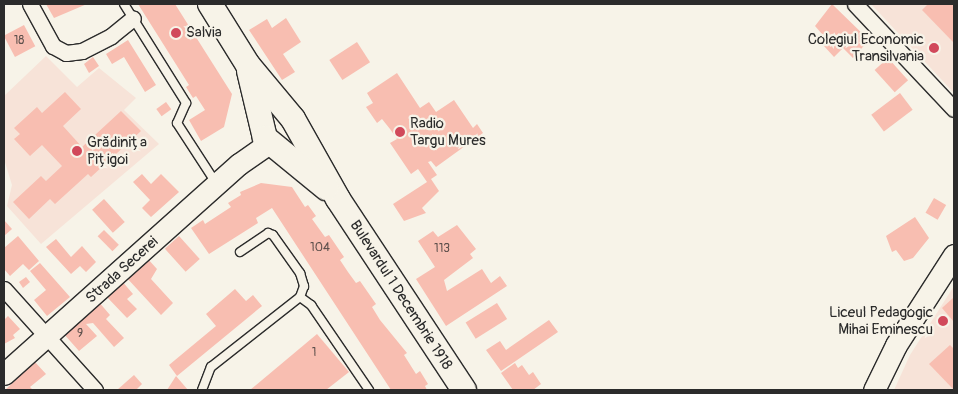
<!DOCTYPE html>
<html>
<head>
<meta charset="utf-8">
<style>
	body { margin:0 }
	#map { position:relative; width:958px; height:394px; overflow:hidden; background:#f7f3e8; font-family:Pangolin,sans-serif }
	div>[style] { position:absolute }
	.built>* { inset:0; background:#f7e3d8 }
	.building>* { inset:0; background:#f8beb1; transform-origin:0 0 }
	.roads { filter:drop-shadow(1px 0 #2b2b2b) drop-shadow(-1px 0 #2b2b2b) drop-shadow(0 1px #2b2b2b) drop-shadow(0 -1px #2b2b2b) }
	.lane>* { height:8px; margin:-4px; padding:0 4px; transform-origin:4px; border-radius:4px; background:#f7f3e8 }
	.street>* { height:15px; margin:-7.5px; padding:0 7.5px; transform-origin:7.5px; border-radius:7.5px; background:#f7f3e8 }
	.secondary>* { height:21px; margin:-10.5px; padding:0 10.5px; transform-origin:10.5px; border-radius:10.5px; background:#f7f3e8 }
	.primary>* { height:24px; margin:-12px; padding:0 12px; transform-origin:12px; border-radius:12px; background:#f7f3e8 }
	.dots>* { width:14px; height:14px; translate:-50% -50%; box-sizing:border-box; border:2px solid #f7f3e8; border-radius:50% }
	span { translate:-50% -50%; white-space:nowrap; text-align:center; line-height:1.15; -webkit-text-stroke:4.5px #f7f3e8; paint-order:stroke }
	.number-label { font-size:12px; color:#5e504c }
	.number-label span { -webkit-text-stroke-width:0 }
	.poi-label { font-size:15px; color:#2b2b2b }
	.left { translate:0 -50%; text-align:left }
	.right { translate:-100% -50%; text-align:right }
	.street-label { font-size:15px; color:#2b2b2b }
	.frame { position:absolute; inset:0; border:5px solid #2b2b2b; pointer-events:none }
</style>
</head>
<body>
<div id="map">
	<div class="built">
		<div style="clip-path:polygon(871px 4px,954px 4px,954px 93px)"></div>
		<div style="clip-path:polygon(46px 56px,77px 87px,99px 68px,136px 98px,124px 110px,159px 144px,41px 244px,7px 206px,12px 185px,4px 159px,4px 96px)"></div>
		<div style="clip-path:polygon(954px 286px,954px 390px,894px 390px,910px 355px)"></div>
	</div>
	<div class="building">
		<div style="clip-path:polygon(46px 4px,87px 4px,54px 18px)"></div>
		<div style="clip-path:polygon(138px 4px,175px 4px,232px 94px,224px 127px,201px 141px,189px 120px,205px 110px,196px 96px,193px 98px,186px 87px,189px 85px)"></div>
		<div style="clip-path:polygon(832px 4px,869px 40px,853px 58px,843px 48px,834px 57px,824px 46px,829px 42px,815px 26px)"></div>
		<div style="clip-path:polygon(928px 4px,954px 4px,954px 43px,922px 10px)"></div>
		<div style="clip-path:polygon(286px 18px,301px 42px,283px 54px,295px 72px,282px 80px,249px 30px,267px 19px,272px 28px)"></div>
		<div style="left:24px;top:25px;width:24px;height:23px;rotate:62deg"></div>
		<div style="clip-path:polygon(128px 40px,156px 85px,145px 92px,124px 57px,112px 64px,106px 54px)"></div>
		<div style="left:357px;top:42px;width:24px;height:33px;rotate:57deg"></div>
		<div style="clip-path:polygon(93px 57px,99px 66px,89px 73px,84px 64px)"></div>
		<div style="left:888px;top:58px;width:30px;height:18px;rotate:48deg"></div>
		<div style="clip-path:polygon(397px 73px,420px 108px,429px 102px,436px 112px,454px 100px,473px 128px,477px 124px,483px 133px,436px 167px,431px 161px,428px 162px,437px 175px,431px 179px,439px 191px,422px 208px,426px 213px,404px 221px,393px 204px,427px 182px,418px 169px,411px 174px,390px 143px,397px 139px,390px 129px,382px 119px,377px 123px,366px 107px,373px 103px,367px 93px)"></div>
		<div style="clip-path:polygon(65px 92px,81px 109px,63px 126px,82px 147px,121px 111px,141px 131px,91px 177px,88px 174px,55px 204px,50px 199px,29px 219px,13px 202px,41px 176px,46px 181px,62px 166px,42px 145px,30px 156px,14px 139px,20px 134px,14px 128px,37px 107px,42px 113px)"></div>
		<div style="left:900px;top:93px;width:21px;height:36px;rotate:53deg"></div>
		<div style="left:166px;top:102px;width:9px;height:12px;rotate:54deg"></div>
		<div style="clip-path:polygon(142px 174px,151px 184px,161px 174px,179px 192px,151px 217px,142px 208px,150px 200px,133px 182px)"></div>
		<div style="clip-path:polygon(261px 183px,292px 187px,305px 207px,308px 205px,316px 216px,312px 219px,325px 237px,329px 235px,344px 257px,340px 260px,348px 272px,356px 283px,360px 281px,376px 304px,372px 307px,380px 320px,407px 353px,404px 355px,416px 374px,420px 371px,428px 384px,425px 386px,427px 390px,391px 390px,272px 208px,256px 218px,258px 223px,209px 254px,191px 228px,203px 220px,205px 224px,231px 207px,228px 203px,241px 195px,240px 192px)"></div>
		<div style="left:934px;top:198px;width:14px;height:17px;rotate:30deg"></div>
		<div style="left:104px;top:199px;width:31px;height:16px;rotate:48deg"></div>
		<div style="clip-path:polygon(915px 217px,929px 238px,913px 258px,904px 261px,896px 250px,892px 252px,886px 236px)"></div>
		<div style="clip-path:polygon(4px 220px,12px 229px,4px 236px)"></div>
		<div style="clip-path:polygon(457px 225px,476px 249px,470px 254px,473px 258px,444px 280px,447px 291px,482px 269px,491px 283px,500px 276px,507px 286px,446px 326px,416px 279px,435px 267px,418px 241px,433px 231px,438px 237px)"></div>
		<div style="left:104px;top:230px;width:21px;height:9px;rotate:45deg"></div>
		<div style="clip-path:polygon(18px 236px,39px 261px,29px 270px,23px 264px,10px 276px,4px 269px,4px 248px)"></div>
		<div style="left:179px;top:236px;width:31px;height:19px;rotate:48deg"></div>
		<div style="clip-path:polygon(56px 239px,71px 257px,82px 246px,96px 262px,86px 272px,80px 266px,71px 274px,46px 247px)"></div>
		<div style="clip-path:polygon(147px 258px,157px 269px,151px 279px,173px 303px,161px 315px,126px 277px)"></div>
		<div style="clip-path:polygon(40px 263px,70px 297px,47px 316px,34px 300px,46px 290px,30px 271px)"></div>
		<div style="clip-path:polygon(26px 277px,30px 282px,23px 288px,19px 282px)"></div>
		<div style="clip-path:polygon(121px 280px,133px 294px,127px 299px,137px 309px,127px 318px,105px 295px)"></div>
		<div style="clip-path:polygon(235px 289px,246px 301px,253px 295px,262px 306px,177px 376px,169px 365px,216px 326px,206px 314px)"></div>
		<div style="clip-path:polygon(954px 297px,954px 322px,942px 308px)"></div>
		<div style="clip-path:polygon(98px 301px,110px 315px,106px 319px,124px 338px,114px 347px,93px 323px,86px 324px,97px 336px,79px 351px,63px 333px)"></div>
		<div style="left:497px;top:303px;width:19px;height:37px;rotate:58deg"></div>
		<div style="clip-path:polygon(8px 316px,20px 329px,13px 335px,15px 338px,4px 344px,4px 320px)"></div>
		<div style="clip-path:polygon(549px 320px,558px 332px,501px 371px,486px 350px,500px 341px,506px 350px)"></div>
		<div style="clip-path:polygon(317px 334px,349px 372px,326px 390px,250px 390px)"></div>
		<div style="clip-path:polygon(950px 345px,954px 349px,954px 390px,929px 364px)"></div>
		<div style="clip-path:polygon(35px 362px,46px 374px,30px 387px,33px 390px,5px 390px)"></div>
		<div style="clip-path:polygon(515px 363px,518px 368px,522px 365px,529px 375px,533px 372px,541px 384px,533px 390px,513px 390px,501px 373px)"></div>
		<div style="clip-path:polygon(134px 375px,142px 384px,136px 390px,117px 390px)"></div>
		<div style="clip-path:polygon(176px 376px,188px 390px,167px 390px)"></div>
	</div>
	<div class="roads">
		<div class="lane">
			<div style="left:124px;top:4px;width:117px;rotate:57.9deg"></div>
			<div style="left:186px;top:103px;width:22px;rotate:114deg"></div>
			<div style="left:177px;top:123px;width:72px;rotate:57deg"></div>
			<div style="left:240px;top:252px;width:34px;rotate:-34deg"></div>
			<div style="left:268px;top:233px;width:5px;rotate:22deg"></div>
			<div style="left:273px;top:235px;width:47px;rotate:54.6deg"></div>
			<div style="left:300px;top:273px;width:14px;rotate:73deg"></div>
			<div style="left:304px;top:286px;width:12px;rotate:110deg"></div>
			<div style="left:202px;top:390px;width:25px;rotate:-69deg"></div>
			<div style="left:211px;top:367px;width:113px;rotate:-38.2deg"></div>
			<div style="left:300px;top:297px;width:14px;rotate:36deg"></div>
			<div style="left:311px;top:305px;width:103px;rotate:55.7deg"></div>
		</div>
		<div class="street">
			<div style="left:30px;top:4px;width:48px;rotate:61.3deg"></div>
			<div style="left:53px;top:46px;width:15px;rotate:28deg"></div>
			<div style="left:66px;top:53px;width:16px;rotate:-7deg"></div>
			<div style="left:82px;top:51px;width:33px;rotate:-27deg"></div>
			<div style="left:111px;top:36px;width:28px;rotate:-39deg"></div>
			<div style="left:855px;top:4px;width:144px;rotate:46.7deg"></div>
			<div style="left:4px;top:289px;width:136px;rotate:48deg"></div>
		</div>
		<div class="secondary">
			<div style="left:4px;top:374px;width:315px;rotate:-41.8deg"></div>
			<div style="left:239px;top:164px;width:37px;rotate:-35deg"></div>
			<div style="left:874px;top:390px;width:50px;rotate:-63.9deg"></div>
			<div style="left:896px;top:345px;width:107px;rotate:-57.2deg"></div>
		</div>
		<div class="primary">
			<div style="left:210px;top:4px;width:72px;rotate:58.1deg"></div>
			<div style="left:248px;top:65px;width:70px;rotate:50.2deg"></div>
			<div style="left:293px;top:119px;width:92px;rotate:60.6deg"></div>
			<div style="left:338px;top:199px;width:229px;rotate:56.6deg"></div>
			<div style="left:249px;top:71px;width:69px;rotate:76.6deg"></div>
			<div style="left:265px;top:138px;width:79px;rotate:39.3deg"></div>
		</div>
	</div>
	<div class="dots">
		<div style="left:176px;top:33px;background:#d1495b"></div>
		<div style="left:934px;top:48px;background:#d1495b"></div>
		<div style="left:400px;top:132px;background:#d1495b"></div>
		<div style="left:77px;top:151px;background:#d1495b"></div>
		<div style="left:943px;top:321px;background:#d1495b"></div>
	</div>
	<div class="number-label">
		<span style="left:19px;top:41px">18</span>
		<span style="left:320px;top:248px">104</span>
		<span style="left:442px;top:249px">113</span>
		<span style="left:80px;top:334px">9</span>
		<span style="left:314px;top:353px">1</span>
	</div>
	<div class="poi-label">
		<span class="left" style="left:186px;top:33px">Salvia</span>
		<span class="right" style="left:924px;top:48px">Colegiul Economic<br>Transilvania</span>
		<span class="left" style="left:410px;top:132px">Radio<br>Targu Mures</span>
		<span class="left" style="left:87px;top:151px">Grădinița<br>Pițigoi</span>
		<span class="right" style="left:933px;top:321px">Liceul Pedagogic<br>Mihai Eminescu</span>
	</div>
	<div class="street-label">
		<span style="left:122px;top:270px;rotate:-42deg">Strada Secerei</span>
		<span style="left:401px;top:295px;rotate:57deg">Bulevardul 1 Decembrie 1918</span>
	</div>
	<div class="frame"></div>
</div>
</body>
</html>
